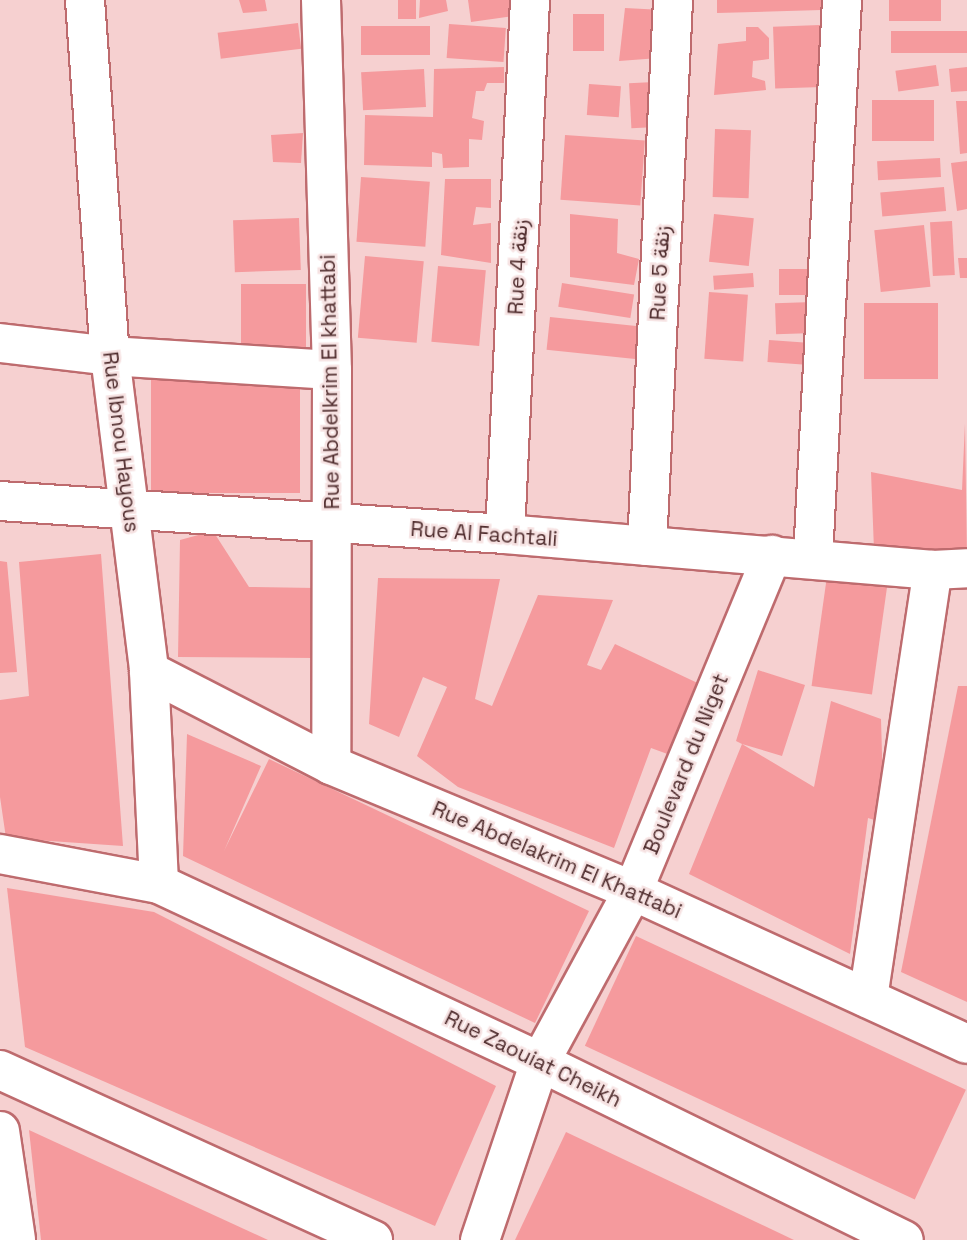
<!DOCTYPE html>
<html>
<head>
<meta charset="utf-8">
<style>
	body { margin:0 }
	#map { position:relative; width:967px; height:1240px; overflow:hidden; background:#f6d0d0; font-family:"Space Grotesk",Vazirmatn,sans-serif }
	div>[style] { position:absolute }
	.building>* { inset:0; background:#f59a9d; transform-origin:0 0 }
	.roads { filter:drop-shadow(2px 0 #be6b6e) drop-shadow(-2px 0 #be6b6e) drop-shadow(0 2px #be6b6e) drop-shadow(0 -2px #be6b6e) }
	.minor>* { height:38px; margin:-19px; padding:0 19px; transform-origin:19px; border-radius:19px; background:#fff }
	span { translate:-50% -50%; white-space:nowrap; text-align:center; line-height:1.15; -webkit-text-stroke:5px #f6e2e2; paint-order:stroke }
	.street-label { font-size:21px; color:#4f2c2d }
</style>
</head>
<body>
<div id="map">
	<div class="building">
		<div style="clip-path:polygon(239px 0,265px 0,267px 11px,243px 13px)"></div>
		<div style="left:398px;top:0;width:18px;height:19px"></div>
		<div style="clip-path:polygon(420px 0,446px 0,448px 11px,419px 18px)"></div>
		<div style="clip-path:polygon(468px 0,525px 0,527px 14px,471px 22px)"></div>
		<div style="clip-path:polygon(717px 0,821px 0,821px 10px,717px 13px)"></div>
		<div style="left:889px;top:0;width:52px;height:21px"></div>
		<div style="clip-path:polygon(625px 8px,663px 10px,659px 58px,619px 61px)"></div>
		<div style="left:573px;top:14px;width:31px;height:37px"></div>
		<div style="left:298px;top:23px;width:26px;height:81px;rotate:83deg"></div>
		<div style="left:449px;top:24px;width:57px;height:34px;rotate:4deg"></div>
		<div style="left:820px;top:25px;width:62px;height:47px;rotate:88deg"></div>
		<div style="left:361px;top:26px;width:69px;height:29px"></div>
		<div style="clip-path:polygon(746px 27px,758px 27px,769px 38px,769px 59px,753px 61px,752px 77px,765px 81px,766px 90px,714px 95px,718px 44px,746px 41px)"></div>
		<div style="left:967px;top:31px;width:22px;height:76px;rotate:90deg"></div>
		<div style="left:936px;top:65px;width:21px;height:41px;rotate:82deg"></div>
		<div style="clip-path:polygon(504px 67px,504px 83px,487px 83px,484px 91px,476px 91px,472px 118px,484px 121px,482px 140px,469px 139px,469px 167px,443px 168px,442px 154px,432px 152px,432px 167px,364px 165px,365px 115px,433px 117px,434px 69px)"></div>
		<div style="clip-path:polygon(967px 67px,967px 91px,951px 92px,949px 69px)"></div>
		<div style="left:424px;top:69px;width:38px;height:63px;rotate:87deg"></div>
		<div style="left:674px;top:81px;width:45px;height:45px;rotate:87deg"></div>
		<div style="left:589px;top:84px;width:32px;height:31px;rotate:4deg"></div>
		<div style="left:872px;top:100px;width:62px;height:41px"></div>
		<div style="clip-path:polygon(956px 101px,967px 101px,967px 153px,960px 154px)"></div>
		<div style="left:715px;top:129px;width:36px;height:68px;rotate:2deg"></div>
		<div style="clip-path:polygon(303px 133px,301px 163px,273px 162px,271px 135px)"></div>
		<div style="left:565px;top:135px;width:80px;height:65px;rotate:4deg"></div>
		<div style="left:940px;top:158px;width:19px;height:63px;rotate:87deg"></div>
		<div style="clip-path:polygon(967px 161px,967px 209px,957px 211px,951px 163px)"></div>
		<div style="left:361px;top:177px;width:69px;height:65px;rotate:4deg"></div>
		<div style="clip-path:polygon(445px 179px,491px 179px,491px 208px,476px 207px,473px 225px,491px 223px,491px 263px,441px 255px)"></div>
		<div style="left:944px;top:187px;width:24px;height:64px;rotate:85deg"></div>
		<div style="clip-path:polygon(570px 214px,618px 219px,617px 253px,639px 259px,634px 285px,570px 277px)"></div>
		<div style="left:714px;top:214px;width:40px;height:48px;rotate:6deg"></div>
		<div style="left:299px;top:218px;width:52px;height:66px;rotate:88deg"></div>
		<div style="left:952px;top:221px;width:54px;height:22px;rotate:87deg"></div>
		<div style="left:924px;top:225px;width:62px;height:50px;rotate:84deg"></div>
		<div style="left:365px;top:256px;width:59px;height:82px;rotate:5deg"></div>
		<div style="clip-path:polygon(958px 258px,967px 258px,967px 278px,960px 278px)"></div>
		<div style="left:438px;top:266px;width:48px;height:76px;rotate:5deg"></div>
		<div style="left:819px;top:269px;width:26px;height:40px;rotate:90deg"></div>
		<div style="left:753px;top:273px;width:14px;height:40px;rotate:86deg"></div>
		<div style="left:562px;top:283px;width:73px;height:24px;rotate:9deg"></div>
		<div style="left:306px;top:284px;width:76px;height:65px;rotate:90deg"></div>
		<div style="left:709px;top:292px;width:39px;height:67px;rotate:4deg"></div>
		<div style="left:813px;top:302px;width:31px;height:38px;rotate:88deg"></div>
		<div style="left:938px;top:303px;width:76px;height:74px;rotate:90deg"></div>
		<div style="left:550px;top:317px;width:89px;height:33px;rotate:6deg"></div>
		<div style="left:769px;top:340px;width:42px;height:22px;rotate:4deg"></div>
		<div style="left:151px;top:377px;width:149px;height:116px"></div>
		<div style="clip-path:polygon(965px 423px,967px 558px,874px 550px,871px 472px,962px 490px)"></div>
		<div style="clip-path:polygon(213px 531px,249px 587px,316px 588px,315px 658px,178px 657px,180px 540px)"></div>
		<div style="clip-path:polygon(101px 554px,123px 846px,6px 838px,0 797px,0 700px,29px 696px,19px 562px)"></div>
		<div style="clip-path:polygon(0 561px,7px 562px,17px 672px,0 673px)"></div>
		<div style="left:827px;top:576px;width:61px;height:111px;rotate:8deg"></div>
		<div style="clip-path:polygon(378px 578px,500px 579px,475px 699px,492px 706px,538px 595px,613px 600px,587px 665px,601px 670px,615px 644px,706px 687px,673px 756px,651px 748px,614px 848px,458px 787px,417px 756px,447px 687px,423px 677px,399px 737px,369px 724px)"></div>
		<div style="clip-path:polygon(758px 670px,805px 685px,782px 756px,742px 744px,814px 787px,831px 701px,881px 719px,884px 823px,868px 818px,850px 954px,689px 874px,742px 744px,736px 741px)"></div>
		<div style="clip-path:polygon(958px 686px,967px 686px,967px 1002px,901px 972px)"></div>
		<div style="clip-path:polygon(187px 734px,261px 766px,224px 851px,269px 759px,589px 911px,535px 1023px,183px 856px)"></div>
		<div style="clip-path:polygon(7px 888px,154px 912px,496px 1086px,435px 1226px,25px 1047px)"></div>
		<div style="left:636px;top:936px;width:364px;height:121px;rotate:25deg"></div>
		<div style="clip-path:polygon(29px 1130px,268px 1240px,41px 1240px)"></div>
		<div style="clip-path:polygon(566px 1132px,794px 1240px,515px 1240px)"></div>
	</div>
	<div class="roads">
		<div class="minor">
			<div style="left:85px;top:0;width:357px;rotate:86deg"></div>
			<div style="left:110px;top:356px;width:317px;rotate:82.9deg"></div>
			<div style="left:149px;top:671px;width:213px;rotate:87.3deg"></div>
			<div style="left:321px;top:0;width:370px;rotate:88.3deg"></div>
			<div style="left:332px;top:370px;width:395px;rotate:90.1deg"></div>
			<div style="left:0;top:343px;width:111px;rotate:6.7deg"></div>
			<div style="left:110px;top:356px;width:222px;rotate:3.6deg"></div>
			<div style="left:0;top:501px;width:506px;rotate:3.74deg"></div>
			<div style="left:505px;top:534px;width:430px;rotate:4.8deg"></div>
			<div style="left:933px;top:570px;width:34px;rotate:-3deg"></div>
			<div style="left:505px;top:534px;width:535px;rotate:-87.32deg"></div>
			<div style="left:647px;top:546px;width:547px;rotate:-87.27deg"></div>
			<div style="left:813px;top:557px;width:558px;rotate:-87.02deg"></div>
			<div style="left:149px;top:671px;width:205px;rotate:27.3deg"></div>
			<div style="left:331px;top:765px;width:327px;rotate:22.6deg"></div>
			<div style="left:633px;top:891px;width:367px;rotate:24.6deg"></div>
			<div style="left:0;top:854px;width:162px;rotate:10.7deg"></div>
			<div style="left:159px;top:884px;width:421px;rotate:25deg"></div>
			<div style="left:540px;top:1062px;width:405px;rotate:26.1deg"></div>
			<div style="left:868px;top:998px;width:433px;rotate:-81.4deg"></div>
			<div style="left:0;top:1070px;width:410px;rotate:24.5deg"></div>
			<div style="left:0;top:1131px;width:110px;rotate:81.6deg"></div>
			<div style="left:480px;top:1240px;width:188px;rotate:-71.4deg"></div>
			<div style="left:540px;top:1062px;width:195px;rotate:-61.5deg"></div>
			<div style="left:633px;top:891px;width:364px;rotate:-67.5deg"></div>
		</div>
	</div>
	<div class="street-label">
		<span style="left:518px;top:267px;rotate:-87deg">Rue 4 زنقة</span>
		<span style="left:660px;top:273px;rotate:-87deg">Rue 5 زنقة</span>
		<span style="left:330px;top:382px;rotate:-91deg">Rue Abdelkrim El khattabi</span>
		<span style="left:121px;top:442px;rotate:83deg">Rue Ibnou Hayous</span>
		<span style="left:484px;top:534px;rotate:4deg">Rue Al Fachtali</span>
		<span style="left:686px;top:764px;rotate:-68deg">Boulevard du Niget</span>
		<span style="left:557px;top:860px;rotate:23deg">Rue Abdelakrim El Khattabi</span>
		<span style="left:533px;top:1059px;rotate:26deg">Rue Zaouiat Cheikh</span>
	</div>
</div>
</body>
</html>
